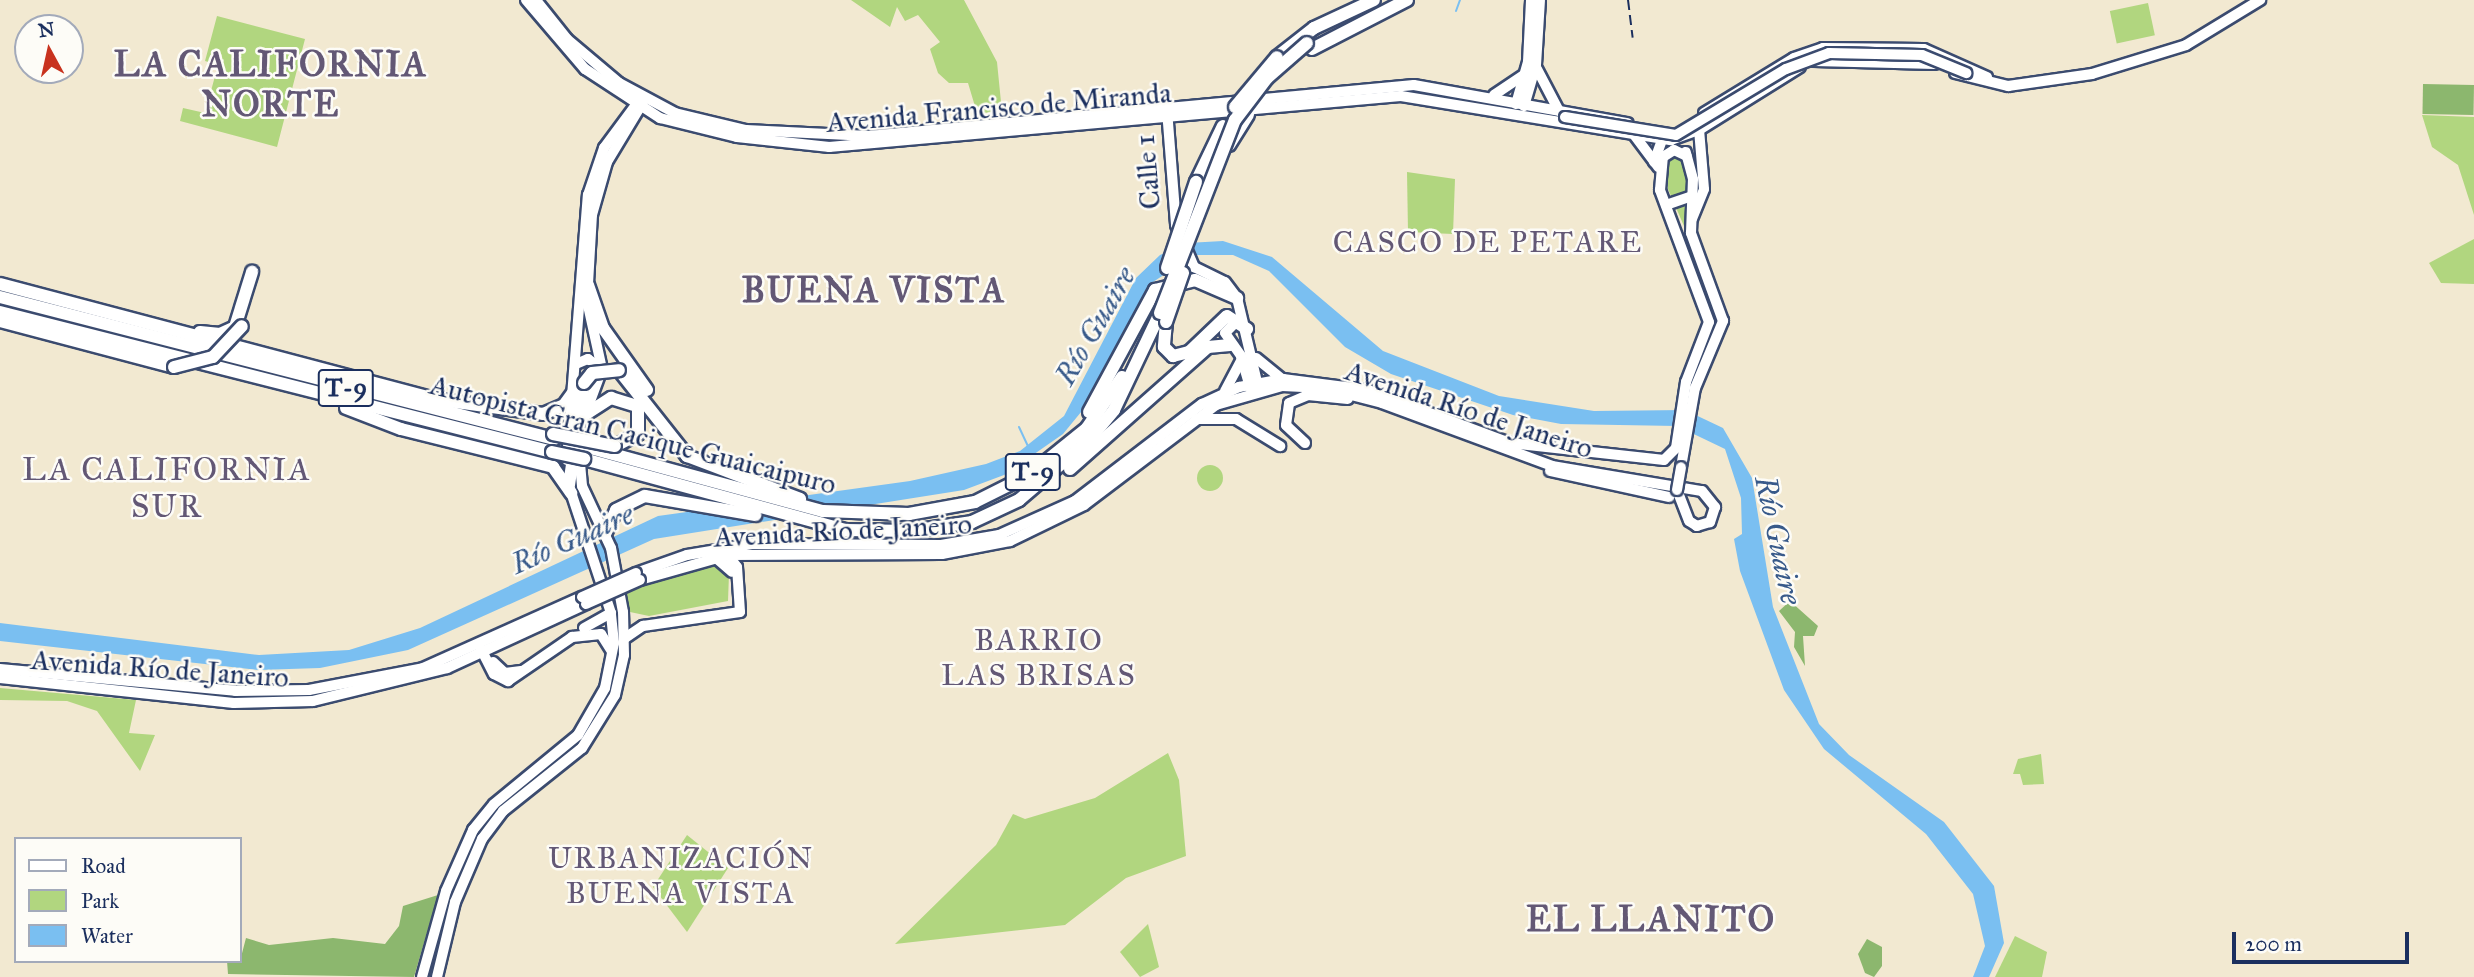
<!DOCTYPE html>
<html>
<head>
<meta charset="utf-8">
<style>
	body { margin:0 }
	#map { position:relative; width:2474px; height:977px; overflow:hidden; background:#f2e9d1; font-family:"IM FELL Great Primer",serif }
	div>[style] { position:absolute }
	.green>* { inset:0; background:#b1d67f; transform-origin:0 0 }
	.round { border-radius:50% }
	.forest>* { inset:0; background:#8cb76e; transform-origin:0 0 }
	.water>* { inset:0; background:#7abff1 }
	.stream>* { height:2px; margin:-1px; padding:0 1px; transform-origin:1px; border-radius:1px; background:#7abff1 }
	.roads { filter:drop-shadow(2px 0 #3b4b6f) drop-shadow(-2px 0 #3b4b6f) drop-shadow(0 2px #3b4b6f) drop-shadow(0 -2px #3b4b6f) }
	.secondary>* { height:10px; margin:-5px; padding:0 5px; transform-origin:5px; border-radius:5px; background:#fff }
	.highway>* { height:12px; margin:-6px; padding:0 6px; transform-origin:6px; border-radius:6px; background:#fff }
	.rail>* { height:2px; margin-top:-1px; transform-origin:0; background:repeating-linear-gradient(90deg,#1b2f5e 0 10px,transparent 0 15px) }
	.bridges { filter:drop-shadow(2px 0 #3b4b6f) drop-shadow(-2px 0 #3b4b6f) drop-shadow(0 2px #3b4b6f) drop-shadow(0 -2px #3b4b6f) }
	.secondary-bridge>* { height:10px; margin:-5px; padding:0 5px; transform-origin:5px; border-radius:5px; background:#fff }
	.highway-bridge>* { height:12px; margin:-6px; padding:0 6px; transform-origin:6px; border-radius:6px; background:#fff }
	span { translate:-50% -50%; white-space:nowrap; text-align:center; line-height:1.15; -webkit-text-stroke:5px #fdfcf7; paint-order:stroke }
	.shield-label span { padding:2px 5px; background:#fdfcf7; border:2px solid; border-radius:5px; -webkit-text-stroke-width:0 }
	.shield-label { font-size:26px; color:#1b2f5e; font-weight:700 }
	.street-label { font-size:28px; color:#1b2f5e }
	.neighbourhood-label { font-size:30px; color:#635875; letter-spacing:2px }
	.water-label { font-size:30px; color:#385a8a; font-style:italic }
	.quarter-label { font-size:32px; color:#635875; letter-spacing:2px }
	.district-label { font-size:35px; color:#635875; font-weight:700; letter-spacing:2px }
	.legend { position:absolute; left:14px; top:837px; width:228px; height:126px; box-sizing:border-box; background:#fdfcf7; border:2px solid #a3aaba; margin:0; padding:9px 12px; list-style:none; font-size:21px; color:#1b2f5e }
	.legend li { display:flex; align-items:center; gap:14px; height:35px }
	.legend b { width:35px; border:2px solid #a3aaba }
	.north { position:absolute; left:14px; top:14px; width:70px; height:70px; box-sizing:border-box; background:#fdfcf7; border:2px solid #a3aaba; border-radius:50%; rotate:352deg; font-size:19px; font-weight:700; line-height:28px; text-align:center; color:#1b2f5e }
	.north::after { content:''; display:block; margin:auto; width:24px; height:32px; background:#c8321e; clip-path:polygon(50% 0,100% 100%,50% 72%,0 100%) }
	.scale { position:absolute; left:2232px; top:932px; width:177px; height:32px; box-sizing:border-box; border:4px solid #1b2f5e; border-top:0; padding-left:9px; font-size:21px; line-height:24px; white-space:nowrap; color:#1b2f5e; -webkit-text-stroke:5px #fdfcf7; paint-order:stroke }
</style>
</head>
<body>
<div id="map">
	<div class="green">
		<div style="clip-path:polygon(851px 0,964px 0,997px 62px,1002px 112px,977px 113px,968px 83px,949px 83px,938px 73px,930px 49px,940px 42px,918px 15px,905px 21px,897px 7px,890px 27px)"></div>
		<div style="left:2148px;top:3px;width:33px;height:39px;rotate:78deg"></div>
		<div style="clip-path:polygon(217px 16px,305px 39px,277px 147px,180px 121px,183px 108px,205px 113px,218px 65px,205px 61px)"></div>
		<div style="clip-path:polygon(2422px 115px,2474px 117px,2474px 215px,2458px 165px,2432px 147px)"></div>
		<div style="clip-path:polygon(1682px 153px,1689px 176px,1687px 233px,1668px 189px,1668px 160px)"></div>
		<div style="clip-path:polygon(1407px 172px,1455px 179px,1453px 234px,1408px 232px)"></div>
		<div style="clip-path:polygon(2474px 239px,2474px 284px,2441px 283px,2429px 263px)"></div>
		<div class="round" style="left:1197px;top:465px;width:26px;height:26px"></div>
		<div style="clip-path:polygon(714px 561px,729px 574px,728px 601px,649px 616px,630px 612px,625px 604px,624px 593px,648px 581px)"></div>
		<div style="clip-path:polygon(0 688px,136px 700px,129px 733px,155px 735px,140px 771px,97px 711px,67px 701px,0 700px)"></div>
		<div style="clip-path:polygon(1168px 753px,1179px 780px,1186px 856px,1126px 878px,1065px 925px,895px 944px,996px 845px,1013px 814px,1025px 819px,1095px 798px)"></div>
		<div style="clip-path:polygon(2041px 754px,2044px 784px,2023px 785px,2020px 774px,2013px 774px,2018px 759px)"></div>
		<div style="clip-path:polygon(687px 835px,728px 868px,687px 932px,653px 887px)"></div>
		<div style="clip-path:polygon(1148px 924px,1159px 967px,1140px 977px,1120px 952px)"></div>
		<div style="clip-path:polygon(2015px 936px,2047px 952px,2042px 977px,1995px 977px)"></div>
	</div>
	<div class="forest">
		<div style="left:2423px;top:84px;width:51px;height:30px;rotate:1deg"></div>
		<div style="clip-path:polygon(1790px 601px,1818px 626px,1814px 636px,1803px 636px,1805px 666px,1794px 647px,1795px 632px,1779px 611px)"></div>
		<div style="clip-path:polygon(438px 895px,414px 977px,228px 974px,227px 961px,240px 961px,246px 938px,269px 945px,333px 938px,385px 944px,399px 926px,403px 906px)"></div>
		<div style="clip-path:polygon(1867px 939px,1882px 947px,1882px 966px,1874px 977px,1865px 973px,1858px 954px)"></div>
	</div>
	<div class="water">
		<div style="clip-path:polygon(1223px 241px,1272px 257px,1383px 351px,1499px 396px,1594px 411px,1685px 410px,1723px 428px,1752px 478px,1773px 607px,1819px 724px,1849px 755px,1944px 822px,1994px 886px,2004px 943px,1989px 977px,1973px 977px,1985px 946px,1973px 894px,1926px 834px,1824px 749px,1784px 690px,1740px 571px,1734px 539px,1742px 534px,1741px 498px,1725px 449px,1677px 426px,1561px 424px,1513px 415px,1391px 374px,1345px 347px,1269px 271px,1233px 255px,1194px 255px,1153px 282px,1086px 406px,1063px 434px,1004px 475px,964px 490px,654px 539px,408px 650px,320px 668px,258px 670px,0 641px,0 623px,259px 655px,349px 650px,420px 628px,658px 516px,910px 481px,986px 464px,1020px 451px,1064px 416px,1136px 278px,1160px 255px,1187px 243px)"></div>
	</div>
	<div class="stream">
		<div style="left:1456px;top:11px;width:12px;rotate:-70deg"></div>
		<div style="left:1019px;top:427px;width:21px;rotate:65deg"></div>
	</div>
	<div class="roads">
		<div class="secondary">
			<div style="left:526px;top:0;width:91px;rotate:49.5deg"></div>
			<div style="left:585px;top:69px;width:90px;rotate:33.2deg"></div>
			<div style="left:660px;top:118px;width:79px;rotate:13.9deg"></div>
			<div style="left:737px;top:137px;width:93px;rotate:6.2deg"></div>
			<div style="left:829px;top:147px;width:574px;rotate:-5.1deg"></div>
			<div style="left:1401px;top:96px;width:274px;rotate:9.3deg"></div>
			<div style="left:1671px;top:140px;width:30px;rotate:-20deg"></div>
			<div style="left:1699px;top:130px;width:119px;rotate:-32deg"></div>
			<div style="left:536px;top:0;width:50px;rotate:51.5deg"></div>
			<div style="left:567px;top:39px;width:68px;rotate:40.2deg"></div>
			<div style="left:619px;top:83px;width:64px;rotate:28.2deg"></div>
			<div style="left:675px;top:113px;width:73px;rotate:13.5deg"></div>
			<div style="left:746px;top:130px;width:123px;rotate:2.8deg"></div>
			<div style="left:869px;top:136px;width:547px;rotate:-5.35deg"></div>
			<div style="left:1414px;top:85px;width:217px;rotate:10.1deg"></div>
			<div style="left:1814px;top:61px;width:121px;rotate:1.4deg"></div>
			<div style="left:1537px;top:69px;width:47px;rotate:62.4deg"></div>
			<div style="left:1955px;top:73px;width:55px;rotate:13.8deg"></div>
			<div style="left:2008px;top:86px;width:85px;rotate:-8.1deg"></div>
			<div style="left:2092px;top:74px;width:98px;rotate:-17.1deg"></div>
			<div style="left:2186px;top:45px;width:87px;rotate:-31.3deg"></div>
			<div style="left:1494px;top:95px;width:36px;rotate:-34deg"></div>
			<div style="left:1516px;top:104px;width:44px;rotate:-74.1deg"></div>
			<div style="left:1528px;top:62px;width:62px;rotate:-87.2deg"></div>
			<div style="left:1524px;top:106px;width:43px;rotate:-73.7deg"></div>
			<div style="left:1536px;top:65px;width:65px;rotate:-86.5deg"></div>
			<div style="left:1167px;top:110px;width:115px;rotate:85.5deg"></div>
			<div style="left:1176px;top:225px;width:46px;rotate:66.8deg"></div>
			<div style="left:1194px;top:267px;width:34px;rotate:26deg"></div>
			<div style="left:1225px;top:282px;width:20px;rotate:53deg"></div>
			<div style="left:1237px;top:298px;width:90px;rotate:76.6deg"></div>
			<div style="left:1704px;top:113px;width:105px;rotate:-31.4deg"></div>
			<div style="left:1794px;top:58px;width:31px;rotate:-19deg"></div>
			<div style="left:1823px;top:48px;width:101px;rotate:0.6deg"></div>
			<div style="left:1924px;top:49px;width:69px;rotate:24deg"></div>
			<div style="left:1635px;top:136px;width:39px;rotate:53deg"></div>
			<div style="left:1654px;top:162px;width:30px;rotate:-70deg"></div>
			<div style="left:1666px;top:205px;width:28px;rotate:-19deg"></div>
			<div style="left:1692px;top:219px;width:32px;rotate:-68deg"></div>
			<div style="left:1704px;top:189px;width:59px;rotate:-94.8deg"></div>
			<div style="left:1238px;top:320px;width:18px;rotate:135deg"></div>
			<div style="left:1225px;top:333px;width:28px;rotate:55deg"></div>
			<div style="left:1241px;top:356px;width:33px;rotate:74deg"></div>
			<div style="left:1256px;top:358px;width:32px;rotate:39deg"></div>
			<div style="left:576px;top:364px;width:13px;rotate:-23deg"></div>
			<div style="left:588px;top:359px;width:17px;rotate:36deg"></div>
			<div style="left:1225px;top:391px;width:36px;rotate:-62deg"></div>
			<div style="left:585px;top:415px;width:49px;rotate:-69.7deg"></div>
			<div style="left:602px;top:369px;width:70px;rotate:-102.4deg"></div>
			<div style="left:587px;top:301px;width:86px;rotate:-86.7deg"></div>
			<div style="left:592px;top:215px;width:55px;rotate:-74.2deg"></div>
			<div style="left:607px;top:162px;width:68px;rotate:-58.9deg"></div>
			<div style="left:1197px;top:419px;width:39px"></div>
			<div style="left:1236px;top:419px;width:52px;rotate:31.5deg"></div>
			<div style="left:1305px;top:443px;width:26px;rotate:-137deg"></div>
			<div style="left:1286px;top:425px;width:22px;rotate:-82deg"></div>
			<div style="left:1289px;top:403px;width:21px;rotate:-23deg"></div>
			<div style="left:1308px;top:395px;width:40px;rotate:5.7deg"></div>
			<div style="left:567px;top:460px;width:266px;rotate:-85.5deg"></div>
			<div style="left:588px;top:195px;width:50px;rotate:-71.2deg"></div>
			<div style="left:604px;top:148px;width:57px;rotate:-53.5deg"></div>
			<div style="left:1681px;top:467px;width:80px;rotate:-80deg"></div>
			<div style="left:1695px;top:388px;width:73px;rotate:-67.3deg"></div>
			<div style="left:1723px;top:321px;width:94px;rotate:-110deg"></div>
			<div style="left:1691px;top:233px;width:54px;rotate:-87.9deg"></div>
			<div style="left:1693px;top:179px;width:28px;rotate:-105deg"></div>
			<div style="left:1550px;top:471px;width:122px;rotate:12.3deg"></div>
			<div style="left:716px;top:558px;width:21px;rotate:41deg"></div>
			<div style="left:636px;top:573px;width:54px;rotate:-19.4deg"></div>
			<div style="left:687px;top:555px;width:67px;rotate:-9.5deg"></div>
			<div style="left:753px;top:544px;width:188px;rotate:0.3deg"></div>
			<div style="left:941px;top:545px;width:59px;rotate:-9.8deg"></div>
			<div style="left:999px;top:535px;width:83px;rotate:-24.1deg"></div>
			<div style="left:1075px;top:501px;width:160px;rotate:-37.4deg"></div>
			<div style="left:1202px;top:404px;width:41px;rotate:-24.7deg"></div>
			<div style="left:1239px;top:387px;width:45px;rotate:-10.3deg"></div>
			<div style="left:1283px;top:379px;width:86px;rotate:7.4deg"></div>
			<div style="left:1368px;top:390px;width:152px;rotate:20.5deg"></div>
			<div style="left:1510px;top:443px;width:155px;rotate:6.3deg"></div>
			<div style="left:1664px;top:460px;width:17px;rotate:-45deg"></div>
			<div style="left:1676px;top:448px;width:67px;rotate:-81.4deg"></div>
			<div style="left:1686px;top:382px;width:64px;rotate:-69deg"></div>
			<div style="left:1709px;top:322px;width:141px;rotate:-110.4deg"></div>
			<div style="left:1660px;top:190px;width:33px;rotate:-85deg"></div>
			<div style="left:1663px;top:157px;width:13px;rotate:-32deg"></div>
			<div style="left:1674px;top:150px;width:14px;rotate:25deg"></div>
			<div style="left:640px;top:580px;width:91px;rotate:-15.9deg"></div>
			<div style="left:728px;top:555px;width:214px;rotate:-0.3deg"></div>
			<div style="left:942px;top:554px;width:69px;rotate:-10.8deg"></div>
			<div style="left:1010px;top:541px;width:82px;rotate:-25.9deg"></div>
			<div style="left:1084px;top:505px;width:166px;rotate:-37.1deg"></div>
			<div style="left:1216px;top:405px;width:69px;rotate:-16.1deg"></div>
			<div style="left:1282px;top:386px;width:42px;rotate:2.7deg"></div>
			<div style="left:1324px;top:388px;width:60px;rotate:14.5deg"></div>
			<div style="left:1382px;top:403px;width:181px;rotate:20.3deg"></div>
			<div style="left:1552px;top:466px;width:152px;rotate:9.5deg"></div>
			<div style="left:1702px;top:491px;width:21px;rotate:51deg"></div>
			<div style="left:1715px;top:507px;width:16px;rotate:108deg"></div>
			<div style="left:1710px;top:522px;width:14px;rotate:163deg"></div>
			<div style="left:1697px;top:526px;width:9px;rotate:-148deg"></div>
			<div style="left:1689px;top:521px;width:33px;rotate:-111deg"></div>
			<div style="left:584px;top:628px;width:31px;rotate:-29deg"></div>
			<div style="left:625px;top:638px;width:22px;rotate:-34deg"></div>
			<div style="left:643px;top:626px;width:98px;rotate:-8.2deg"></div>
			<div style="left:740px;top:612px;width:45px;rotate:-93.8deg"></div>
			<div style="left:737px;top:567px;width:15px;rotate:-127deg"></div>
			<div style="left:481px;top:649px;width:28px;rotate:63deg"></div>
			<div style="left:494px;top:674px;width:16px;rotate:27deg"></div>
			<div style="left:508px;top:681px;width:78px;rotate:-34.5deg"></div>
			<div style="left:572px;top:637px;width:29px;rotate:-6deg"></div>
			<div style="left:601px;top:634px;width:19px;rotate:58deg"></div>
			<div style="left:493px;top:662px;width:16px;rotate:43deg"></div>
			<div style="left:505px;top:673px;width:16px;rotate:-7deg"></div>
			<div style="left:0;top:669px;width:236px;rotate:5.3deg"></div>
			<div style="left:235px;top:691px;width:74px;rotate:-0.8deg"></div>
			<div style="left:309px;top:690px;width:116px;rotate:-10.9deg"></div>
			<div style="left:423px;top:668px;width:174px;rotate:-24.1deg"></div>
			<div style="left:0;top:678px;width:235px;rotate:6.1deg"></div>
			<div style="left:234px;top:703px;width:79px;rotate:-1.5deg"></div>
			<div style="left:313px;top:701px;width:138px;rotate:-13.8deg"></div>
			<div style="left:447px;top:668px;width:153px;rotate:-24.7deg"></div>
			<div style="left:422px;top:977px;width:89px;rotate:-74.4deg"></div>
			<div style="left:446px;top:891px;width:67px;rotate:-66.1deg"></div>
			<div style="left:473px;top:830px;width:33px;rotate:-51deg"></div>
			<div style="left:494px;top:804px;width:109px;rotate:-39.4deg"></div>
			<div style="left:578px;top:735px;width:54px;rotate:-60.1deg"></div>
			<div style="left:605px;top:688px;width:46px;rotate:-78.7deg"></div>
			<div style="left:614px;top:643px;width:30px;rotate:-96deg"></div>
			<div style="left:611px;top:613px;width:131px;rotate:-108.3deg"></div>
			<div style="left:437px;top:977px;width:77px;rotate:-76.5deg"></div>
			<div style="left:455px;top:902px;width:69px;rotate:-66.8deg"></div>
			<div style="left:482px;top:839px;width:35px;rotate:-53deg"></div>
			<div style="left:503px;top:811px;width:101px;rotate:-38.6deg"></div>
			<div style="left:582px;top:748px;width:62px;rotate:-58.1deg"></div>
			<div style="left:615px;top:695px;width:41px;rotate:-77.3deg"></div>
			<div style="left:624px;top:655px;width:43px;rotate:-91.3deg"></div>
			<div style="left:623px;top:612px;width:65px;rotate:-100.6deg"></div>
			<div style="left:611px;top:548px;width:68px;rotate:-115.1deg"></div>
			<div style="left:582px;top:486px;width:32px;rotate:-95deg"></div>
		</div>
		<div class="highway">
			<div style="left:1312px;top:49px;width:107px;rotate:-27.3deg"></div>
			<div style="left:1277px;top:57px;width:47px;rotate:-38.1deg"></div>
			<div style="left:1314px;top:28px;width:66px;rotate:-25deg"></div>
			<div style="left:1229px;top:145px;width:36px;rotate:-58deg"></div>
			<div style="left:1196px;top:182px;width:62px;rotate:-64.3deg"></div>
			<div style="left:0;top:284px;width:449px;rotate:14.8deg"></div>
			<div style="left:434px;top:399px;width:110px;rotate:7.8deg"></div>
			<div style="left:543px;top:414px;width:23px;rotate:-23deg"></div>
			<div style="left:564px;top:405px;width:17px;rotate:-54deg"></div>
			<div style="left:588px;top:285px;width:46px;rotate:70.8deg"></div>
			<div style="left:603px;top:328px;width:76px;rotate:54.6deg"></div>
			<div style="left:0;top:297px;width:572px;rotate:14.38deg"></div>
			<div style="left:0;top:312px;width:569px;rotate:14.23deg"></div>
			<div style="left:0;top:321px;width:180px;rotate:14.8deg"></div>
			<div style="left:1166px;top:322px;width:25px;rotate:95deg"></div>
			<div style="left:1164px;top:347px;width:13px;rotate:45deg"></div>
			<div style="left:1173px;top:356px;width:16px;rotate:-14deg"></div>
			<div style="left:1189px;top:352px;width:52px;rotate:-43.5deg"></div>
			<div style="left:1227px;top:316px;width:24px;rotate:33deg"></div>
			<div style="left:200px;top:332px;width:20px;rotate:6deg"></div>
			<div style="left:220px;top:334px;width:17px;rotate:-25deg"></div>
			<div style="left:235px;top:327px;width:58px;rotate:-72.8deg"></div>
			<div style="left:619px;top:370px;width:110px;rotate:51.7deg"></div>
			<div style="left:687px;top:456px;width:121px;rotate:20.8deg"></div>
			<div style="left:346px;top:408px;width:59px;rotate:20.9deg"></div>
			<div style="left:401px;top:429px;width:157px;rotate:14deg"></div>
			<div style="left:553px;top:467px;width:32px;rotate:55deg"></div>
			<div style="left:1089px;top:412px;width:139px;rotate:-61.6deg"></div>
			<div style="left:1155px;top:290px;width:41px;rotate:-14deg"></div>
			<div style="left:1195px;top:280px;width:46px;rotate:23.2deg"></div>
			<div style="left:586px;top:414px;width:30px;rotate:-33deg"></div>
			<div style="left:611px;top:398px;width:28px;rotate:17deg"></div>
			<div style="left:638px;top:406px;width:28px;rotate:90deg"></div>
			<div style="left:638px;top:434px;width:26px;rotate:152deg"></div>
			<div style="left:583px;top:446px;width:249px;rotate:15.2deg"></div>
			<div style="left:823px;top:511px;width:86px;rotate:2deg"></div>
			<div style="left:909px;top:514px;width:67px;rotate:-10.3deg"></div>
			<div style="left:975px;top:502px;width:60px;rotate:-26.6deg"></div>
			<div style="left:1029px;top:475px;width:75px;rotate:-39deg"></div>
			<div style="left:1087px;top:428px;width:62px;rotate:-55.5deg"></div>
			<div style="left:584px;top:459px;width:271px;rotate:15.2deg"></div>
			<div style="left:846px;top:530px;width:66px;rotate:0.9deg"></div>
			<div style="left:912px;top:531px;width:61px;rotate:-8.5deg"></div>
			<div style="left:972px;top:522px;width:52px;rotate:-25.1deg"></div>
			<div style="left:1019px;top:500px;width:92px;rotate:-40.6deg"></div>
			<div style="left:1089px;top:440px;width:39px;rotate:-50deg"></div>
			<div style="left:1114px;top:410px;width:107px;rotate:-64.6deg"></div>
			<div style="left:1070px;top:469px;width:184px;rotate:-41.5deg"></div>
			<div style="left:1208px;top:347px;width:22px;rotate:-5deg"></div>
			<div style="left:569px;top:485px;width:102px;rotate:-81.6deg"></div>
			<div style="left:605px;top:534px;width:26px;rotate:-65deg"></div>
			<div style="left:616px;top:510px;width:32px;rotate:-26deg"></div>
			<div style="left:645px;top:496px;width:112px;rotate:9.8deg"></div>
		</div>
	</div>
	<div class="rail">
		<div style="left:1628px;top:0;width:38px;rotate:83deg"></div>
	</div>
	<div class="bridges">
		<div class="secondary-bridge">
			<div style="left:1565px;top:117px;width:112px;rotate:9.2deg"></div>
			<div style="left:1676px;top:135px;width:128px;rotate:-31deg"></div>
			<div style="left:1786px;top:69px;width:46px;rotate:-20.4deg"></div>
			<div style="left:1829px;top:53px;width:93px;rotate:1.2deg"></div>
			<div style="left:1922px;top:55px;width:48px;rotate:22.2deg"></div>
			<div style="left:1677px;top:490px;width:23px;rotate:-80deg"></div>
			<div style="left:582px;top:597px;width:59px;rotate:-24deg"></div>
			<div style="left:586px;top:604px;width:59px;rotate:-24deg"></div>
		</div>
		<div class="highway-bridge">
			<div style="left:1235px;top:107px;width:65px;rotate:-50deg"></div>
			<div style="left:1167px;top:268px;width:91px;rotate:-71.4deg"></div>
			<div style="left:1160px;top:313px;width:207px;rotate:-68.8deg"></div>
			<div style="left:1235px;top:120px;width:53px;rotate:-52.7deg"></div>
			<div style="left:1267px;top:78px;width:53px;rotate:-41.2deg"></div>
			<div style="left:1166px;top:322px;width:52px;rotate:-70.9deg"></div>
			<div style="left:174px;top:367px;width:40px;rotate:-14.4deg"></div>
			<div style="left:213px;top:357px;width:42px;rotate:-46.9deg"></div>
			<div style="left:584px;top:383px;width:13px;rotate:-51deg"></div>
			<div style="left:592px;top:373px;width:27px;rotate:-6deg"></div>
			<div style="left:553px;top:434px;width:63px;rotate:11deg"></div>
			<div style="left:552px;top:452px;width:33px;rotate:12deg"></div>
		</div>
	</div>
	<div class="shield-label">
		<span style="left:346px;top:388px">T-9</span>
		<span style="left:1033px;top:472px">T-9</span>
	</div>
	<div class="street-label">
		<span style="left:999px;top:108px;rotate:-5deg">Avenida Francisco de Miranda</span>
		<span style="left:1148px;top:172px;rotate:-95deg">Calle 1</span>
		<span style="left:1469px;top:410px;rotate:18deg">Avenida Río de Janeiro</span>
		<span style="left:633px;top:435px;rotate:14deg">Autopista Gran Cacique Guaicaipuro</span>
		<span style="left:843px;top:531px;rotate:-3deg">Avenida Río de Janeiro</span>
		<span style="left:160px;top:669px;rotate:4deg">Avenida Río de Janeiro</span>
	</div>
	<div class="neighbourhood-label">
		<span style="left:1488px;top:242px">CASCO DE PETARE</span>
		<span style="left:1039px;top:657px">BARRIO<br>LAS BRISAS</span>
		<span style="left:681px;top:875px">URBANIZACIÓN<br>BUENA VISTA</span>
	</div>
	<div class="water-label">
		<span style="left:1095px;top:326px;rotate:-60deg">Río Guaire</span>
		<span style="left:572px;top:539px;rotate:-24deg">Río Guaire</span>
		<span style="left:1778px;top:540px;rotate:78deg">Río Guaire</span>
	</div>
	<div class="quarter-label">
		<span style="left:167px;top:489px">LA CALIFORNIA<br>SUR</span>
	</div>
	<div class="district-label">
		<span style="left:271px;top:85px">LA CALIFORNIA<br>NORTE</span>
		<span style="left:874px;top:291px">BUENA VISTA</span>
		<span style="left:1651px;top:920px">EL LLANITO</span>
	</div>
	<ul class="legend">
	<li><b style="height:9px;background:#fff"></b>Road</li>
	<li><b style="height:19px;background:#b1d67f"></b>Park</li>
	<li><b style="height:19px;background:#7abff1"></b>Water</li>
	</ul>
	<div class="north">N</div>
	<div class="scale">200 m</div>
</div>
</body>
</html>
